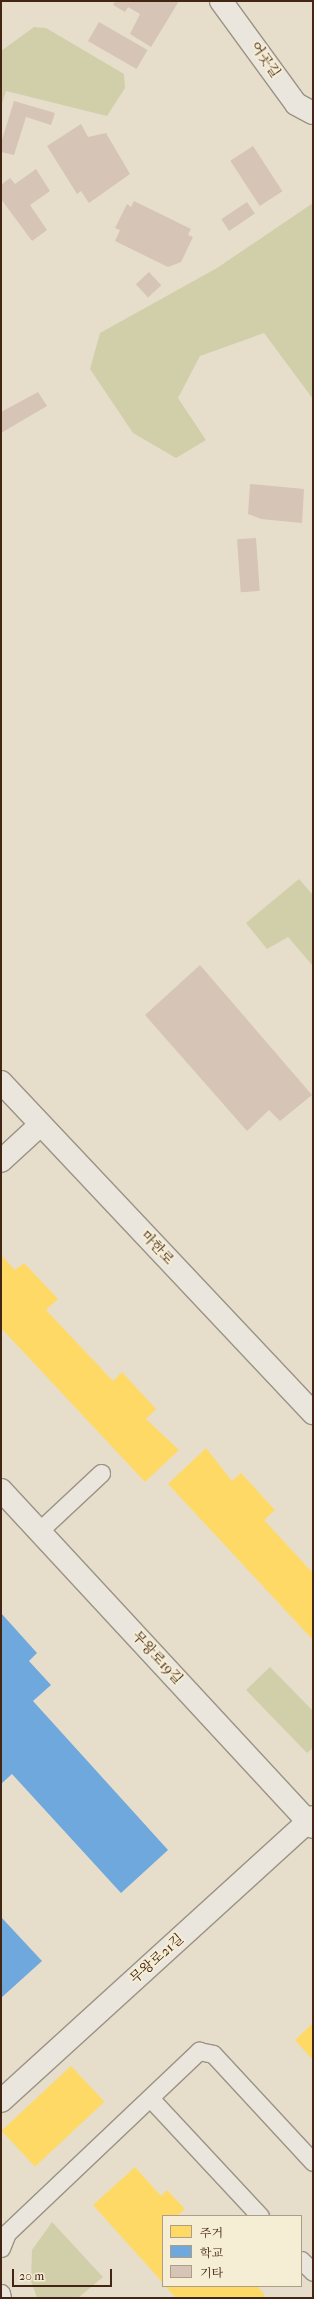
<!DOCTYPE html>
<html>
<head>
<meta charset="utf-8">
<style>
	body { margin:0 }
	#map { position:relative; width:314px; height:2299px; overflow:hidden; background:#e6deca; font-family:"IM FELL French Canon","Noto Serif KR",serif }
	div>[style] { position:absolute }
	.green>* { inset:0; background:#d1cfa9 }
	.homes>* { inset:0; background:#ffd966; transform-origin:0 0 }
	.schools>* { inset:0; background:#6fa8dc }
	.building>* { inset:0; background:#d6c4b7; transform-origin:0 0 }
	.roads { filter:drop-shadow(1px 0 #9b9385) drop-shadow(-1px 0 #9b9385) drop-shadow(0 1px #9b9385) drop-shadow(0 -1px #9b9385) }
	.service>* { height:17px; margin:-8.5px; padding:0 8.5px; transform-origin:8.5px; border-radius:8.5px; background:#eae6dd }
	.minor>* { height:22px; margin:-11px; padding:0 11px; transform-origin:11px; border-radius:11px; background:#eae6dd }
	span { translate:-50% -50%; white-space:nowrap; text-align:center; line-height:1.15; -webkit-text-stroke:4px #f6edd5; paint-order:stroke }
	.street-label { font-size:14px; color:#422512 }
	.frame { position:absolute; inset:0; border:2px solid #422512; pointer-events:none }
	.legend { position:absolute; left:162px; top:2215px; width:140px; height:72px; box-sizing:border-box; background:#f6edd5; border:1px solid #ae9d87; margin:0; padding:5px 7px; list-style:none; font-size:12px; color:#422512 }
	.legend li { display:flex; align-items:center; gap:8px; height:20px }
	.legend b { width:20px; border:1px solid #ae9d87 }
	.scale { position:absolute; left:12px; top:2269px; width:100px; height:18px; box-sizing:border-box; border:2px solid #422512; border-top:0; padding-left:5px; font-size:12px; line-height:14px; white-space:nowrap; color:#422512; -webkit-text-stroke:3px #f6edd5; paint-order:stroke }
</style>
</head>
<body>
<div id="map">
	<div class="green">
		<div style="clip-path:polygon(34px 27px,46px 28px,124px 74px,125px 88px,107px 116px,6px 91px,1px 107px,1px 51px)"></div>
		<div style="clip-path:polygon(313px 203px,313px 399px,264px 333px,200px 356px,178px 398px,206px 440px,176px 458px,133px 433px,90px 369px,100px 333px,217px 268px)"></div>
		<div style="clip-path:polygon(299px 879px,313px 895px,313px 966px,288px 937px,267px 949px,246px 923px)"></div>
		<div style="clip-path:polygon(270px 1667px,313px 1711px,313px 1748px,307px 1753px,246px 1690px)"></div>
		<div style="clip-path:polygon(52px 2222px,103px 2277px,78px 2298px,37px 2298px,31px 2281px,32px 2250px)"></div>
	</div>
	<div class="homes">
		<div style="clip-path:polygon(1px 1255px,15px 1270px,24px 1263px,58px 1299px,46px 1310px,113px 1381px,122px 1372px,156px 1409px,146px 1419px,179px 1450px,145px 1482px,1px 1328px)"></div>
		<div style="clip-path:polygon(206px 1448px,232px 1481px,241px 1473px,275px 1510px,264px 1520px,313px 1573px,313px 1640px,168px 1484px)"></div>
		<div style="clip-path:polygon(313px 2023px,313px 2060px,295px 2040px)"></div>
		<div style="left:71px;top:2066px;width:49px;height:95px;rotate:47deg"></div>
		<div style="clip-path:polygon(135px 2167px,161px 2196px,167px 2190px,185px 2209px,177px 2216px,163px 2216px,163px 2283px,93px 2205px)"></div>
		<div style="clip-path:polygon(165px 2286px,257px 2286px,265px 2295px,262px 2298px,176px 2298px)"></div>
	</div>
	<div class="schools">
		<div style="clip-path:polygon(1px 1613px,37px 1653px,29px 1661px,51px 1685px,33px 1701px,168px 1850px,121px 1893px,12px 1774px,1px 1784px)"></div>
		<div style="clip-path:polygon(1px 1917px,42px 1961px,1px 1998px)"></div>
	</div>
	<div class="building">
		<div style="clip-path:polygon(115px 1px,179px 1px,151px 47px,130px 34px,140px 14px,128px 7px,125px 12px,113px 5px)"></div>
		<div style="left:99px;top:22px;width:56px;height:22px;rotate:30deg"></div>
		<div style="clip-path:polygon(14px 101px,55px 113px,51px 125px,26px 117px,14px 155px,1px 152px,1px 143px)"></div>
		<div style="clip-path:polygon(81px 124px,88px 137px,106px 133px,130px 174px,89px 203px,81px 191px,77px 194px,47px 146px)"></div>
		<div style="left:253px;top:146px;width:54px;height:27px;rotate:57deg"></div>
		<div style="clip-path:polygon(36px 169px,50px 191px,30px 205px,47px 230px,32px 241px,1px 199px,1px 185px,10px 178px,15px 184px)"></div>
		<div style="clip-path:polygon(134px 201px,191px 229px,188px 235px,193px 237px,181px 262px,168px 267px,115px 241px,120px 230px,115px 228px,127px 204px,131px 207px)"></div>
		<div style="left:247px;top:202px;width:14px;height:31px;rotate:56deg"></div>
		<div style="left:149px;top:272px;width:18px;height:18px;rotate:47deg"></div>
		<div style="clip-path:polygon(38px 392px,47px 406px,1px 433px,1px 412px)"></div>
		<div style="clip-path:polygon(250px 484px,304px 489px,302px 523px,261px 519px,248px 514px)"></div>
		<div style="left:256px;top:538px;width:53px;height:19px;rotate:86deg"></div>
		<div style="clip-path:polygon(200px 965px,312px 1095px,280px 1121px,269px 1110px,247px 1131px,145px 1015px)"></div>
	</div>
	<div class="roads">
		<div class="service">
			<div style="left:39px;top:1531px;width:85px;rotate:-43.1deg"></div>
			<div style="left:150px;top:2098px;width:161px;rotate:47deg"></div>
			<div style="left:1px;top:2248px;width:16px;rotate:-68deg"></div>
			<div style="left:7px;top:2233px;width:265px;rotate:-43.5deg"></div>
			<div style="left:199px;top:2051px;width:14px;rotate:12deg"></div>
			<div style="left:213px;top:2054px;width:147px;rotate:47.2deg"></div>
			<div style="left:301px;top:2260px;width:17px;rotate:45deg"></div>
			<div style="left:1px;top:2293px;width:5px;rotate:79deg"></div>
		</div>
		<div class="minor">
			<div style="left:221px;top:1px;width:127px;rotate:53.9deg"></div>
			<div style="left:296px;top:104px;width:19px;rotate:28deg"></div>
			<div style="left:1px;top:1082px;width:455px;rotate:46.7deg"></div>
			<div style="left:1px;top:1161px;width:53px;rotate:-42.7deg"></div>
			<div style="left:1px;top:1490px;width:459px;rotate:47.2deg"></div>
			<div style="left:1px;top:2101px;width:422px;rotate:-42.3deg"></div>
		</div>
	</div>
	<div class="street-label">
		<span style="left:265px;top:60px;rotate:55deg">어곳길</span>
		<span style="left:157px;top:1248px;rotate:47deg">마한로</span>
		<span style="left:157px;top:1658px;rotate:47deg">무왕로19길</span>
		<span style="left:157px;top:1959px;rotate:-42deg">무왕로21길</span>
	</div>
	<div class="frame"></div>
	<ul class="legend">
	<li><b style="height:11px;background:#ffd966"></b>주거</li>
	<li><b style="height:11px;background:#6fa8dc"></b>학교</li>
	<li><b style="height:11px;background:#d6c4b7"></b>기타</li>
	</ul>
	<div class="scale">20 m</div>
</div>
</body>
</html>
